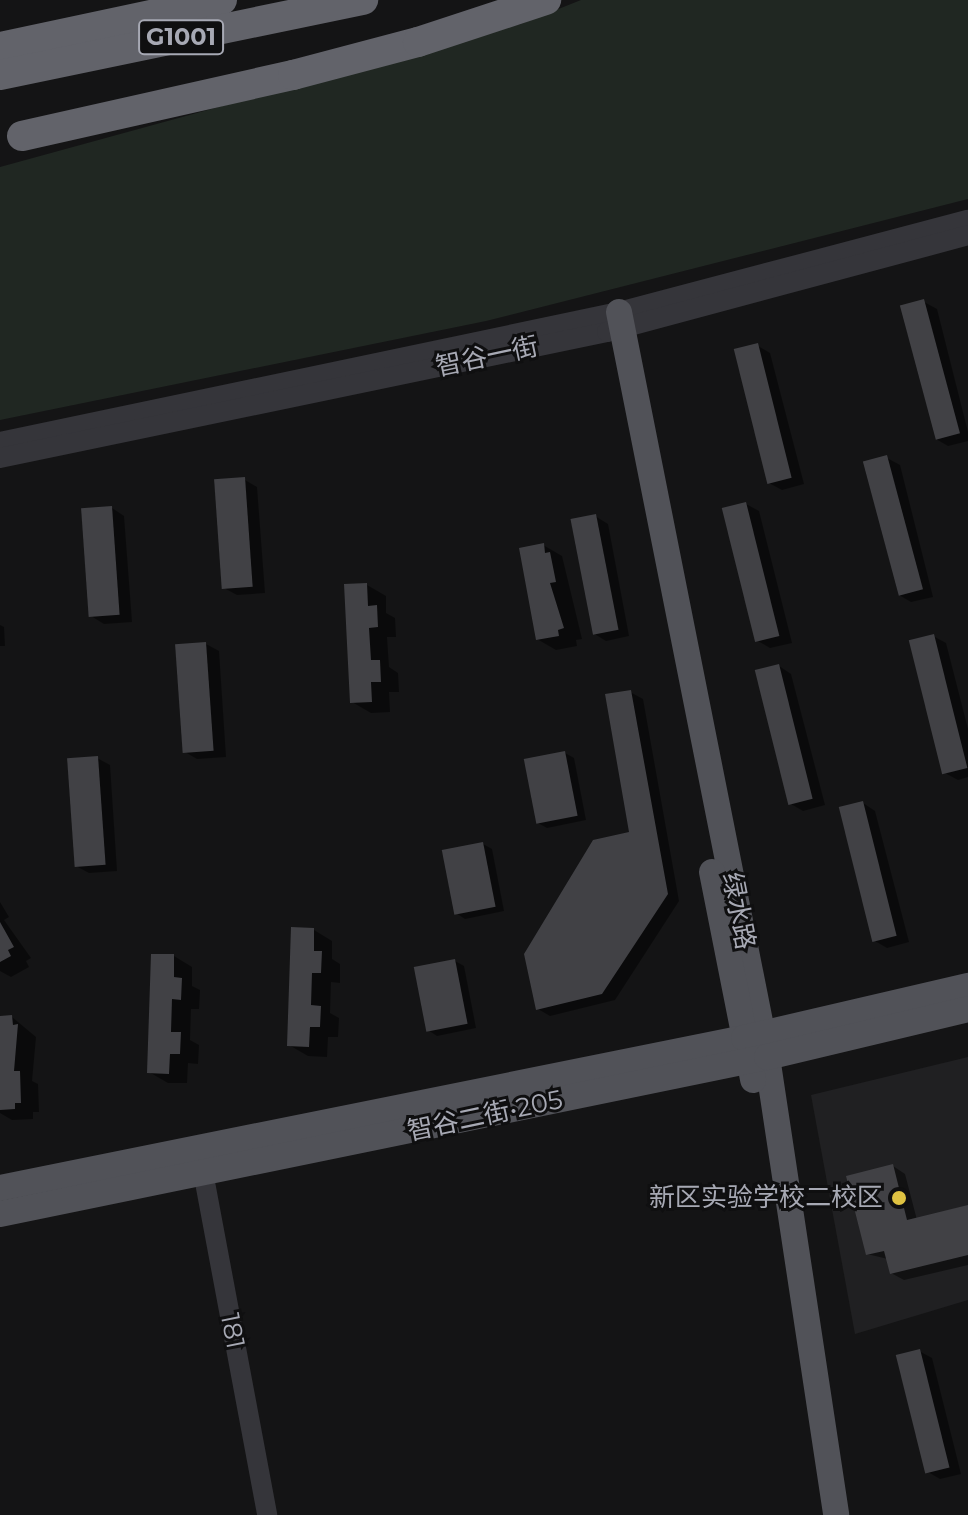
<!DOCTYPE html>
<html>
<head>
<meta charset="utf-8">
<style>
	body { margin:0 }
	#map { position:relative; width:968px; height:1515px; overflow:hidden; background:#141415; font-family:Montserrat,"Noto Sans SC",sans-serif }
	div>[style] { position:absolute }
	.built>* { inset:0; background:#202022 }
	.green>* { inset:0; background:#202722 }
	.shadow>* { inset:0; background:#0007 }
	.building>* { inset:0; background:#414145; transform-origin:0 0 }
	.minor>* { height:20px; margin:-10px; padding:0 10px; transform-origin:10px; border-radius:10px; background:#35353a }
	.major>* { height:26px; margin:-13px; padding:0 13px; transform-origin:13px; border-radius:13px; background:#515258 }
	.highway>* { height:30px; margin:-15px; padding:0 15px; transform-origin:15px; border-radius:15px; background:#62636a }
	.dots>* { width:22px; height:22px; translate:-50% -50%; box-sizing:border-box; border:4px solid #0f0f10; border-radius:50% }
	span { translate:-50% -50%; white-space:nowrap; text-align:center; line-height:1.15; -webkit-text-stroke:6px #0f0f10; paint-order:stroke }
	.shield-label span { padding:2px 6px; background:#0f0f10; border:2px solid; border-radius:6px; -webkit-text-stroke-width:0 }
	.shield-label { font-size:24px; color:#a7a9b4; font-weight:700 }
	.street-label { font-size:26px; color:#a7a9b4 }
	.poi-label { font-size:26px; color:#a7a9b4 }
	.right { translate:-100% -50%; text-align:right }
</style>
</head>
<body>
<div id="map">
	<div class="built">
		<div style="clip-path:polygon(968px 1057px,968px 1300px,855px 1334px,811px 1095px)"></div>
	</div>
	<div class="green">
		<div style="clip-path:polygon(581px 0,968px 0,968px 199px,486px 321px,0 420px,0 167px,521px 24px)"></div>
	</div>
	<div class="shadow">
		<div style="clip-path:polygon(924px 302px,937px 309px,968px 432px,968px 441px,948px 446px,936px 439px)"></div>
		<div style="clip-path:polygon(758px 346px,770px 353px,804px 484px,782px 490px,769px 483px)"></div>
		<div style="clip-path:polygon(887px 458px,900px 465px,933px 597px,911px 602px,899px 595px)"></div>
		<div style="clip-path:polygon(245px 480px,257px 487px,265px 593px,237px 595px,224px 588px)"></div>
		<div style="clip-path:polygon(746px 504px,759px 511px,792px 643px,770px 648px,758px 641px)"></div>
		<div style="clip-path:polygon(112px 508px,124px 516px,132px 622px,104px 624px,91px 616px)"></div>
		<div style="clip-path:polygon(595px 516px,608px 524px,629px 636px,606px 641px,593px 633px)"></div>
		<div style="clip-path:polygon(543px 545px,562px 556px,582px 639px,576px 640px,577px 646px,556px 650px,537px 639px)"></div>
		<div style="clip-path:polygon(367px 585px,386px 596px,386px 613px,395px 618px,396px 637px,387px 637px,389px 667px,398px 673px,399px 692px,389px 692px,390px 712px,371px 713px,352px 702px)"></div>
		<div style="clip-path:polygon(0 625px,4px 627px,5px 646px,0 646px)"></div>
		<div style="clip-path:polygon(933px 636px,946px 643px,968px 729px,968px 777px,958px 780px,945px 773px)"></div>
		<div style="clip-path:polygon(206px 644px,219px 651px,226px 757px,197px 759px,185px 752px)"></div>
		<div style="clip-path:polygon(779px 666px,791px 674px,825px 805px,803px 811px,791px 804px)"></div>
		<div style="clip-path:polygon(630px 692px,643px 699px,679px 901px,615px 1000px,550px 1016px,538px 1009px,631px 833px)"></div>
		<div style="clip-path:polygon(565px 753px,574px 758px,586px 820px,547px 828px,538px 823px)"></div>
		<div style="clip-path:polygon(97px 758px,110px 765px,117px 871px,89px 873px,76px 866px)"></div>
		<div style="clip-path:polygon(863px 803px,875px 811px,909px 942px,887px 948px,875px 941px)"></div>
		<div style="clip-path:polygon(483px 844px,492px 849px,504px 911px,465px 919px,456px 913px)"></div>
		<div style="clip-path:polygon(0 902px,9px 917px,4px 920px,31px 958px,26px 961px,29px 967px,11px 977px,0 971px)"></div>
		<div style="clip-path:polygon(314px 930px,332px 941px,332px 959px,340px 964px,340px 983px,331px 982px,330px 1013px,339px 1018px,338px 1037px,328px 1037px,327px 1057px,308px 1056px,289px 1045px)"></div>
		<div style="clip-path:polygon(174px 956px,192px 967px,192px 986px,200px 990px,199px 1009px,191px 1009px,190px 1040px,199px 1045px,198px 1064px,188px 1063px,187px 1083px,168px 1083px,149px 1072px)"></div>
		<div style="clip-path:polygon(455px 961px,464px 966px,476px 1028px,437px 1036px,428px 1030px)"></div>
		<div style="clip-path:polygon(12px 1017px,36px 1037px,32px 1081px,38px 1084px,39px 1112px,33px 1112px,33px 1119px,12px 1120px,0 1113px,0 1018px)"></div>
		<div style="clip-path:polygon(893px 1166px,905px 1174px,917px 1220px,968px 1208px,968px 1265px,904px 1280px,891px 1273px,888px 1259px,867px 1254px)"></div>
		<div style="clip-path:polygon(919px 1351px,932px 1358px,961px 1474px,940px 1479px,928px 1472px)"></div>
	</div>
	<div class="building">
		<div style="left:924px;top:299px;width:139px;height:25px;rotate:75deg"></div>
		<div style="left:758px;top:343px;width:139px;height:25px;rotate:76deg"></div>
		<div style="left:887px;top:455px;width:139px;height:25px;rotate:75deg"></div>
		<div style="left:245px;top:477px;width:110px;height:31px;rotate:86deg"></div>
		<div style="left:746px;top:502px;width:138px;height:25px;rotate:76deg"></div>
		<div style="left:112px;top:506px;width:109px;height:31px;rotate:86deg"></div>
		<div style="left:596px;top:514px;width:118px;height:26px;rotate:79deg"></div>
		<div style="clip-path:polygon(544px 543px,545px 553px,550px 552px,556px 582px,550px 583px,564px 628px,558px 630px,559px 636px,536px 640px,519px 548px)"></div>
		<div style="clip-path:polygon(367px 583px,368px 606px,377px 605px,378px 627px,369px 628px,371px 660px,380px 660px,381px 682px,371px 682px,372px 702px,350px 703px,344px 584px)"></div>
		<div style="left:934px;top:634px;width:138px;height:26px;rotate:76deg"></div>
		<div style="left:206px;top:642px;width:109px;height:31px;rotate:86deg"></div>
		<div style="left:779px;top:664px;width:139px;height:25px;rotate:76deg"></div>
		<div style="clip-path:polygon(631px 690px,668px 894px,602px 994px,536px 1010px,524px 954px,593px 840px,629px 832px,605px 694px)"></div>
		<div style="left:565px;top:751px;width:66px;height:42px;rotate:79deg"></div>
		<div style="left:98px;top:756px;width:109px;height:31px;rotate:86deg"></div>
		<div style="left:863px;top:801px;width:139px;height:25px;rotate:76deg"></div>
		<div style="left:483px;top:842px;width:66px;height:42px;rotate:79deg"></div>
		<div style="clip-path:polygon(0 922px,14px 947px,8px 950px,11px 956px,0 962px)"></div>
		<div style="clip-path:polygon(291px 927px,314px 928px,314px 951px,322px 951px,321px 973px,312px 973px,311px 1005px,321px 1006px,320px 1027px,310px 1027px,309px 1047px,287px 1046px)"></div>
		<div style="clip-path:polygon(151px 954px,174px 954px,174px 977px,182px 978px,181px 1000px,172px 999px,171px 1032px,181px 1032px,180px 1054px,170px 1054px,169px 1074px,147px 1073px)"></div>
		<div style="left:455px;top:959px;width:66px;height:42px;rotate:79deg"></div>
		<div style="clip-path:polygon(12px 1015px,13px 1025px,18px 1024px,14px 1071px,20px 1071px,21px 1103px,15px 1103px,15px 1109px,0 1110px,0 1016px)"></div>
		<div style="clip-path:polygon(893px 1164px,907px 1220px,968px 1205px,968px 1255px,890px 1274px,884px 1251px,866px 1255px,846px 1176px)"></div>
		<div style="left:920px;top:1349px;width:122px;height:25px;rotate:76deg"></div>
	</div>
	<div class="minor">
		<div style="left:0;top:442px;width:633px;rotate:-11.86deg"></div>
		<div style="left:619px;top:312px;width:361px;rotate:-14.8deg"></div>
		<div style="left:0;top:458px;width:620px;rotate:-11.73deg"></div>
		<div style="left:607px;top:332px;width:374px;rotate:-15deg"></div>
		<div style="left:201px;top:1161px;width:360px;rotate:79.4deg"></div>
	</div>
	<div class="major">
		<div style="left:619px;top:312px;width:760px;rotate:78.76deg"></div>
		<div style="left:767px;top:1057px;width:463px;rotate:81.4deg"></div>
		<div style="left:712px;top:872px;width:212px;rotate:78.8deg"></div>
		<div style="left:0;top:1188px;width:759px;rotate:-11.4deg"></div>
		<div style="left:744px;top:1038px;width:230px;rotate:-13.1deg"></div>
		<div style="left:0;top:1214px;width:783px;rotate:-11.57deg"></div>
		<div style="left:767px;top:1057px;width:207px;rotate:-13.4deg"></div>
	</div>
	<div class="highway">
		<div style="left:0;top:47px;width:227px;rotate:-12deg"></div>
		<div style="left:0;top:75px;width:371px;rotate:-11.7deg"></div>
		<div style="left:22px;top:136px;width:278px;rotate:-12.7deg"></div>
		<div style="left:293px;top:75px;width:129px;rotate:-14.8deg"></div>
		<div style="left:418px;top:42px;width:135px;rotate:-18.2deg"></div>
	</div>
	<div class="dots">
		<div style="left:899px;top:1198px;background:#dfc242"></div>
	</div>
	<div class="shield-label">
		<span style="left:181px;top:37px">G1001</span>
	</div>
	<div class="street-label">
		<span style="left:487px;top:357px;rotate:-12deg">智谷一街</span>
		<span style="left:738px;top:911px;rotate:79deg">绿水路</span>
		<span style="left:485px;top:1116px;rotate:-12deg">智谷二街•205</span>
		<span style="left:232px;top:1331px;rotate:79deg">181</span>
	</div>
	<div class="poi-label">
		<span class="right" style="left:883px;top:1198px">新区实验学校二校区</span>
	</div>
</div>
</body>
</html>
